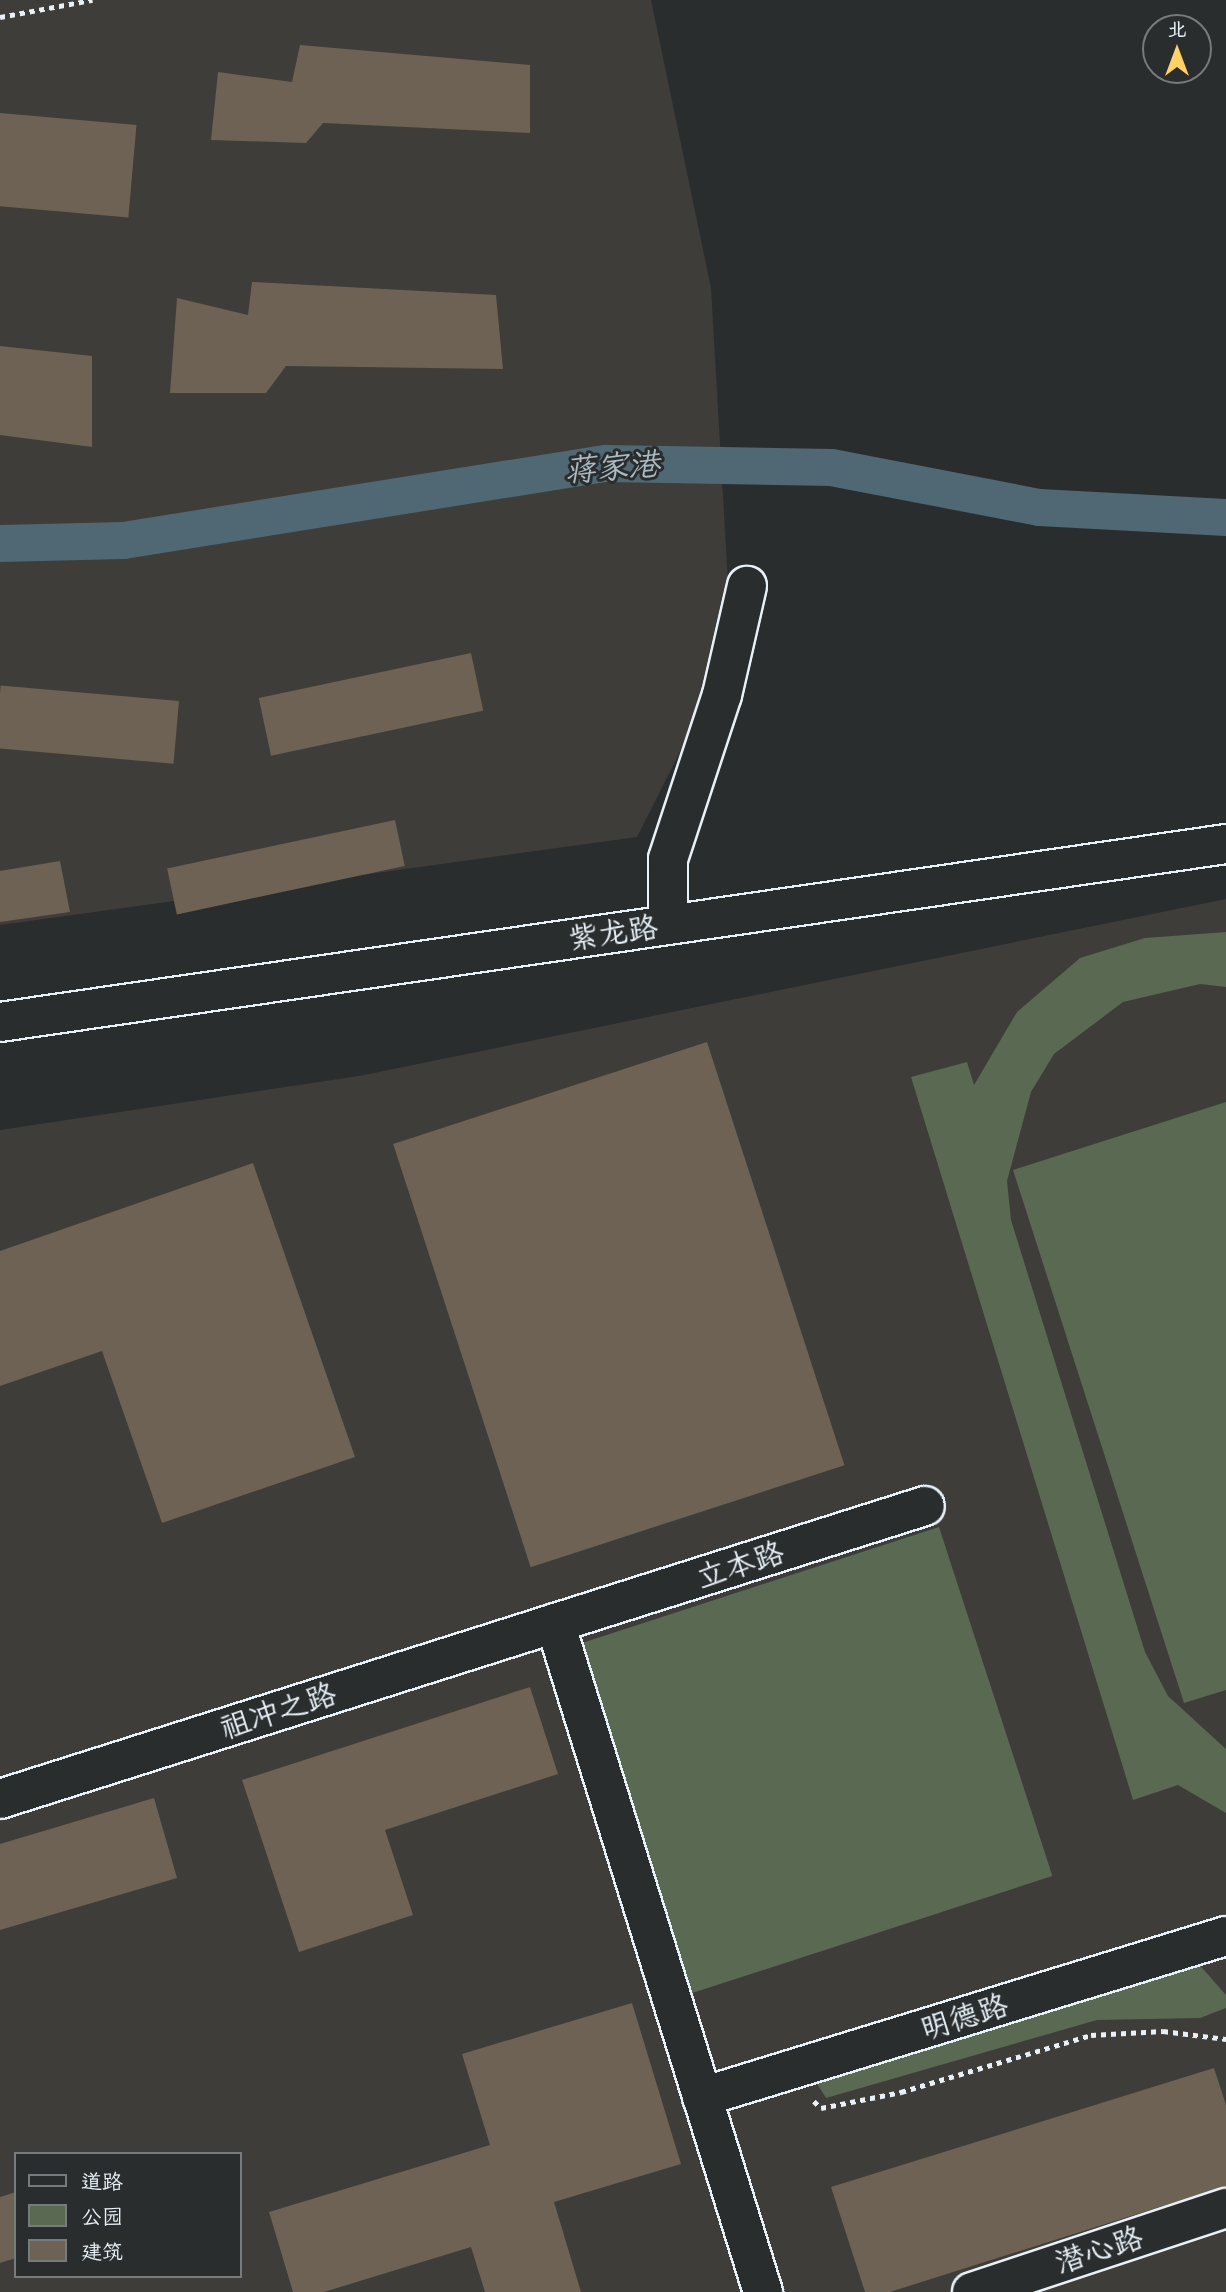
<!DOCTYPE html>
<html>
<head>
<meta charset="utf-8">
<style>
	body { margin:0 }
	#map { position:relative; width:1226px; height:2292px; overflow:hidden; background:#2a2d2e; font-family:Caveat,"LXGW WenKai TC",sans-serif }
	div>[style] { position:absolute }
	.built>* { inset:0; background:#3e3d39 }
	.green>* { inset:0; background:#596952; transform-origin:0 0 }
	.canal>* { height:37px; margin:-18.5px; padding:0 18.5px; transform-origin:18.5px; border-radius:18.5px; background:#506774 }
	.building>* { inset:0; background:#6d6253; transform-origin:0 0 }
	.path>* { height:4.5px; margin-top:-2.25px; transform-origin:0; background:repeating-linear-gradient(90deg,#e8f1f8 0 5px,transparent 0 10px) }
	.roads { filter:drop-shadow(2px 0 #e8f1f8) drop-shadow(-2px 0 #e8f1f8) drop-shadow(0 2px #e8f1f8) drop-shadow(0 -2px #e8f1f8) }
	.minor>* { height:38px; margin:-19px; padding:0 19px; transform-origin:19px; border-radius:19px; background:#2a2d2e }
	span { translate:-50% -50%; white-space:nowrap; text-align:center; line-height:1.15; -webkit-text-stroke:6px #2a2d2e; paint-order:stroke }
	.street-label { font-size:30px; color:#e8f1f8 }
	.water-label { font-size:32px; color:#abbac3; font-style:italic }
	.legend { position:absolute; left:14px; top:2152px; width:228px; height:126px; box-sizing:border-box; background:#2a2d2e; border:2px solid #767b7f; margin:0; padding:9px 12px; list-style:none; font-size:21px; color:#e8f1f8 }
	.legend li { display:flex; align-items:center; gap:14px; height:35px }
	.legend b { width:35px; border:2px solid #767b7f }
	.north { position:absolute; left:1142px; top:14px; width:70px; height:70px; box-sizing:border-box; background:#2a2d2e; border:2px solid #767b7f; border-radius:50%; rotate:0deg; font-size:19px; font-weight:700; line-height:28px; text-align:center; color:#e8f1f8 }
	.north::after { content:''; display:block; margin:auto; width:24px; height:32px; background:#ffd166; clip-path:polygon(50% 0,100% 100%,50% 72%,0 100%) }
</style>
</head>
<body>
<div id="map">
	<div class="built">
		<div style="clip-path:polygon(0 0,651px 0,711px 288px,728px 583px,691px 730px,637px 837px,0 925px)"></div>
		<div style="clip-path:polygon(evenodd,1226px 899px,1226px 2292px,0 2292px,0 1130px,359px 1076px,1226px 899px,16px 2154px,240px 2154px,240px 2276px,16px 2276px,16px 2154px)"></div>
	</div>
	<div class="green">
		<div style="clip-path:polygon(1226px 932px,1226px 987px,1200px 984px,1123px 1002px,1054px 1054px,1031px 1092px,1007px 1181px,1011px 1220px,1145px 1652px,1168px 1696px,1226px 1749px,1226px 1813px,1178px 1785px,1133px 1800px,911px 1077px,967px 1062px,974px 1085px,1017px 1012px,1080px 958px,1145px 938px)"></div>
		<div style="clip-path:polygon(1226px 1102px,1226px 1690px,1184px 1703px,1013px 1170px)"></div>
		<div style="left:939px;top:1527px;width:367px;height:381px;rotate:72deg"></div>
		<div style="clip-path:polygon(1196px 1961px,1226px 1995px,1226px 2008px,1200px 2018px,1097px 2020px,826px 2098px,811px 2074px)"></div>
	</div>
	<div class="canal">
		<div style="left:0;top:543px;width:123px;rotate:-1.4deg"></div>
		<div style="left:123px;top:540px;width:489px;rotate:-9.1deg"></div>
		<div style="left:606px;top:463px;width:225px;rotate:1deg"></div>
		<div style="left:831px;top:467px;width:212px;rotate:10.9deg"></div>
		<div style="left:1039px;top:507px;width:187px;rotate:3.1deg"></div>
	</div>
	<div class="building">
		<div style="clip-path:polygon(300px 45px,530px 65px,530px 133px,323px 123px,306px 143px,211px 140px,218px 72px,292px 82px)"></div>
		<div style="left:0;top:113px;width:137px;height:93px;rotate:5deg"></div>
		<div style="clip-path:polygon(252px 282px,496px 295px,503px 369px,286px 366px,266px 393px,170px 393px,177px 298px,248px 315px)"></div>
		<div style="clip-path:polygon(0 346px,92px 356px,92px 447px,0 435px)"></div>
		<div style="left:471px;top:653px;width:59px;height:217px;rotate:78deg"></div>
		<div style="left:179px;top:701px;width:63px;height:179px;rotate:95deg"></div>
		<div style="left:395px;top:820px;width:47px;height:233px;rotate:78deg"></div>
		<div style="clip-path:polygon(60px 861px,70px 912px,0 922px,0 871px)"></div>
		<div style="left:707px;top:1042px;width:445px;height:330px;rotate:72deg"></div>
		<div style="clip-path:polygon(253px 1163px,355px 1457px,162px 1523px,102px 1351px,0 1386px,0 1251px)"></div>
		<div style="clip-path:polygon(530px 1687px,558px 1774px,385px 1830px,413px 1915px,299px 1952px,242px 1780px)"></div>
		<div style="clip-path:polygon(154px 1798px,177px 1878px,0 1930px,0 1844px)"></div>
		<div style="clip-path:polygon(632px 2003px,681px 2164px,554px 2202px,581px 2292px,485px 2292px,471px 2247px,324px 2292px,293px 2292px,269px 2212px,490px 2145px,462px 2054px)"></div>
		<div style="clip-path:polygon(1214px 2068px,1226px 2105px,1226px 2186px,890px 2292px,865px 2292px,831px 2187px)"></div>
		<div style="clip-path:polygon(16px 2192px,16px 2258px,0 2263px,0 2197px)"></div>
	</div>
	<div class="path">
		<div style="left:0;top:17px;width:94px;rotate:-10.5deg"></div>
		<div style="left:814px;top:2101px;width:10px;rotate:45deg"></div>
		<div style="left:821px;top:2108px;width:82px;rotate:-11.3deg"></div>
		<div style="left:901px;top:2092px;width:198px;rotate:-16.7deg"></div>
		<div style="left:1091px;top:2035px;width:72px;rotate:-3.2deg"></div>
		<div style="left:1163px;top:2031px;width:64px;rotate:7.2deg"></div>
	</div>
	<div class="roads">
		<div class="minor">
			<div style="left:668px;top:925px;width:66px;rotate:-90deg"></div>
			<div style="left:668px;top:859px;width:173px;rotate:-71.8deg"></div>
			<div style="left:722px;top:695px;width:112px;rotate:-77.1deg"></div>
			<div style="left:0;top:1022px;width:1239px;rotate:-8.26deg"></div>
			<div style="left:555px;top:1623px;width:701px;rotate:72.73deg"></div>
			<div style="left:0;top:1799px;width:970px;rotate:-17.58deg"></div>
			<div style="left:702px;top:2097px;width:548px;rotate:-17.08deg"></div>
			<div style="left:972px;top:2292px;width:268px;rotate:-18.3deg"></div>
		</div>
	</div>
	<div class="street-label">
		<span style="left:613px;top:933px;rotate:-8deg">紫龙路</span>
		<span style="left:740px;top:1565px;rotate:-18deg">立本路</span>
		<span style="left:278px;top:1711px;rotate:-18deg">祖冲之路</span>
		<span style="left:964px;top:2017px;rotate:-17deg">明德路</span>
		<span style="left:1099px;top:2250px;rotate:-18deg">潜心路</span>
	</div>
	<div class="water-label">
		<span style="left:612px;top:468px;rotate:-4deg">蒋家港</span>
	</div>
	<ul class="legend">
	<li><b style="height:9px;background:#2a2d2e"></b>道路</li>
	<li><b style="height:19px;background:#596952"></b>公园</li>
	<li><b style="height:19px;background:#6d6253"></b>建筑</li>
	</ul>
	<div class="north">北</div>
</div>
</body>
</html>
